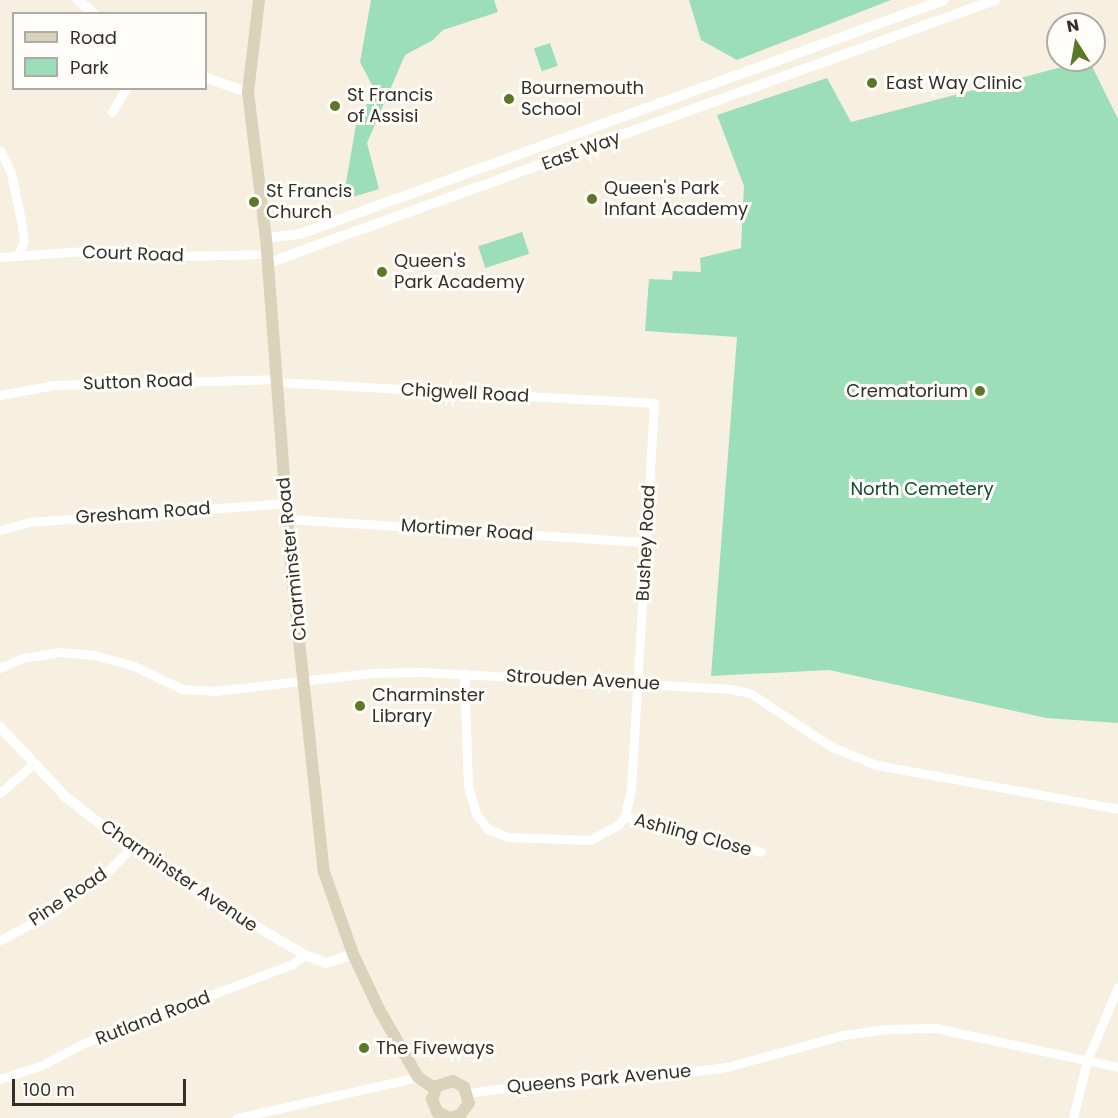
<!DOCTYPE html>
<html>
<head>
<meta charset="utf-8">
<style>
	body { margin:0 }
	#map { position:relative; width:1118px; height:1118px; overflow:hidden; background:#f7efdf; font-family:Poppins,sans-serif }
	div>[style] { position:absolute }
	.green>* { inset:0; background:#9cdeb8; transform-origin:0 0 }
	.minor>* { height:9px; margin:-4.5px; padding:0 4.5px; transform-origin:4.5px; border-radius:4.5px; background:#fff }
	.tertiary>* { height:10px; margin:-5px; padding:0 5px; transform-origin:5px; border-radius:5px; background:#fff }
	.secondary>* { height:12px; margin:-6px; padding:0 6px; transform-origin:6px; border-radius:6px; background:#dad2ba }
	.dots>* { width:16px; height:16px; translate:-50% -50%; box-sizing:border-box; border:3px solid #fefdf9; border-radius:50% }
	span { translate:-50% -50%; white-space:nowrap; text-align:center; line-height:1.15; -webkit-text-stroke:6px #fefdf9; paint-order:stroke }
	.poi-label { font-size:18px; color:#33302a }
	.left { translate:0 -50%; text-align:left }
	.right { translate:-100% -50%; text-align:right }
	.street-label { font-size:18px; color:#33302a }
	.park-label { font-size:18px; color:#144b31 }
	.legend { position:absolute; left:12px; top:12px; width:195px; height:78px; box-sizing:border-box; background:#fefdf9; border:2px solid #adaba6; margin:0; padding:8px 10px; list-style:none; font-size:18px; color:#33302a }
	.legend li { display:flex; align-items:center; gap:12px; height:30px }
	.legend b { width:30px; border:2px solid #adaba6 }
	.north { position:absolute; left:1046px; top:12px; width:60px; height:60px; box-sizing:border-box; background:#fefdf9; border:2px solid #adaba6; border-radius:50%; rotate:349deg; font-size:16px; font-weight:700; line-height:24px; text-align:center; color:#33302a }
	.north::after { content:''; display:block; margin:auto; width:21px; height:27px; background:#5d7729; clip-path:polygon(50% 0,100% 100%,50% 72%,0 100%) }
	.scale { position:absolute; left:12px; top:1079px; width:174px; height:27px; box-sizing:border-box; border:3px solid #33302a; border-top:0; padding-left:8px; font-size:18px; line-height:21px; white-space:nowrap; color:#33302a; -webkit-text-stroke:4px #fefdf9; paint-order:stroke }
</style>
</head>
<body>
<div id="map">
	<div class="green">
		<div style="clip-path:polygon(371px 0,494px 0,498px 12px,443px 30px,433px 40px,405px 55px,367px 143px,379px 189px,343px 200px,358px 113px,373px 98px,372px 85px,360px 62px)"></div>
		<div style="clip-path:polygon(689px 0,891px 0,737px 60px,701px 40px)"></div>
		<div style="left:550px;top:43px;width:24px;height:17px;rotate:71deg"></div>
		<div style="clip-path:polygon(1089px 60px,1118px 119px,1118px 723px,1046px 718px,829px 670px,711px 676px,737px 337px,645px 331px,649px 279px,672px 280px,673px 271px,701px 272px,700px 258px,741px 248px,744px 186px,717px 115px,827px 78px,851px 122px)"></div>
		<div style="left:522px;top:232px;width:23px;height:46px;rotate:72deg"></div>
	</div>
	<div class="minor">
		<div style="left:112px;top:112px;width:28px;rotate:-60deg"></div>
		<div style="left:0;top:150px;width:25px;rotate:64deg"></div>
		<div style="left:11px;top:173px;width:48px;rotate:78deg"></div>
		<div style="left:21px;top:220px;width:22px;rotate:82deg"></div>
		<div style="left:24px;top:242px;width:13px;rotate:117deg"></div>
		<div style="left:0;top:257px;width:99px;rotate:-4deg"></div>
		<div style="left:99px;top:250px;width:78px;rotate:4.4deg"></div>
		<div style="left:177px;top:256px;width:90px;rotate:-1.3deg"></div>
		<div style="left:277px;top:382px;width:378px;rotate:3.2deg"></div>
		<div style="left:654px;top:403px;width:386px;rotate:93.4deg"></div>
		<div style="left:631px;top:788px;width:30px;rotate:102deg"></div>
		<div style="left:625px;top:817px;width:11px;rotate:131deg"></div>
		<div style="left:618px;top:825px;width:32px;rotate:152deg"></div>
		<div style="left:590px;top:840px;width:82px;rotate:-177.9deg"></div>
		<div style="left:508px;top:837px;width:22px;rotate:-158deg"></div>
		<div style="left:488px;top:829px;width:19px;rotate:-129deg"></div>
		<div style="left:476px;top:814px;width:29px;rotate:-106deg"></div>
		<div style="left:468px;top:786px;width:113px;rotate:-92deg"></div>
		<div style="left:0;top:395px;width:55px;rotate:-10.5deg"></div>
		<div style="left:54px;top:385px;width:223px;rotate:-1.5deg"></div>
		<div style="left:288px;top:519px;width:359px;rotate:3.7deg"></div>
		<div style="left:0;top:530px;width:30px;rotate:-15deg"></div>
		<div style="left:29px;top:522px;width:258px;rotate:-4.2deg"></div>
		<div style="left:0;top:668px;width:24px;rotate:-24deg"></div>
		<div style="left:22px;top:658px;width:37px;rotate:-9deg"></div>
		<div style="left:59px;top:652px;width:35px;rotate:5deg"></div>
		<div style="left:94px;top:655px;width:41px;rotate:15.4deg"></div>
		<div style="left:134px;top:666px;width:53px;rotate:25.6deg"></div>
		<div style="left:182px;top:689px;width:33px;rotate:3deg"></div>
		<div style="left:215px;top:691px;width:157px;rotate:-6.6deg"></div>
		<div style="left:371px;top:673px;width:49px;rotate:-1.2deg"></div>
		<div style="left:420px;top:672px;width:310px;rotate:3.1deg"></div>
		<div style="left:730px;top:689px;width:20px;rotate:11deg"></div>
		<div style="left:750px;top:693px;width:98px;rotate:33.4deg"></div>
		<div style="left:832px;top:747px;width:48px;rotate:21.8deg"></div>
		<div style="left:877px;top:765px;width:245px;rotate:10.3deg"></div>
		<div style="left:0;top:793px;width:43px;rotate:-41.2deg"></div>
		<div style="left:625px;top:817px;width:140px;rotate:14.4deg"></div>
		<div style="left:0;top:940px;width:59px;rotate:-27.4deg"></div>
		<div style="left:52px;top:913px;width:70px;rotate:-36.9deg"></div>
		<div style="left:108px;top:871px;width:33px;rotate:-45deg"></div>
		<div style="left:0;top:1079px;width:44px;rotate:-18.4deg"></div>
		<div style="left:42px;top:1065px;width:51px;rotate:-27.1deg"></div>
		<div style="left:87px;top:1042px;width:219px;rotate:-20.8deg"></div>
		<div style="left:292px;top:964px;width:16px;rotate:-35deg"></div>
		<div style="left:467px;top:1093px;width:60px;rotate:-7.7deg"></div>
		<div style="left:526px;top:1085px;width:72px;rotate:-1.6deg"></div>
		<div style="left:598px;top:1083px;width:130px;rotate:-7.1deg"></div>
		<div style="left:727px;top:1067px;width:120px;rotate:-15.4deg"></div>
		<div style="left:843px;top:1035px;width:44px;rotate:-7.8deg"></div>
		<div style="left:887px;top:1029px;width:48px;rotate:-1.2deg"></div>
		<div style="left:935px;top:1028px;width:187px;rotate:12deg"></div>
		<div style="left:237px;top:1118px;width:186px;rotate:-12.8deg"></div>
		<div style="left:1073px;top:1118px;width:60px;rotate:-76.4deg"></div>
		<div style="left:1087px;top:1060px;width:79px;rotate:-67deg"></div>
	</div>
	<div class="tertiary">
		<div style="left:78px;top:0;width:21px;rotate:41deg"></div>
		<div style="left:206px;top:78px;width:44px;rotate:18.4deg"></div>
		<div style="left:266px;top:238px;width:34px;rotate:-7deg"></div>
		<div style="left:300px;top:234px;width:685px;rotate:-19.97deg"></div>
		<div style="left:268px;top:263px;width:773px;rotate:-19.89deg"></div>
		<div style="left:0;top:727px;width:98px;rotate:46.7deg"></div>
		<div style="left:67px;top:798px;width:81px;rotate:38deg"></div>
		<div style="left:131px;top:848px;width:80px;rotate:33.3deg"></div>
		<div style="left:198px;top:892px;width:124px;rotate:30.5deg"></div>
		<div style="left:305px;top:955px;width:22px;rotate:21deg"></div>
		<div style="left:326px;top:963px;width:28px;rotate:-18deg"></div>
	</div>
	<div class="secondary">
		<div style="left:259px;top:0;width:93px;rotate:96.8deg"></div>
		<div style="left:248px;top:92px;width:147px;rotate:83deg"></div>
		<div style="left:266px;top:238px;width:319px;rotate:85.7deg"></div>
		<div style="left:290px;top:556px;width:318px;rotate:83.9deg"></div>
		<div style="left:324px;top:872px;width:87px;rotate:70.5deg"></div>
		<div style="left:353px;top:954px;width:63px;rotate:64.7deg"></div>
		<div style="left:380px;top:1011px;width:76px;rotate:60.1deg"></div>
		<div style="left:418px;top:1077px;width:21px;rotate:35deg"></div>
		<div style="left:450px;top:1118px;width:14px;rotate:-155deg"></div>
		<div style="left:437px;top:1112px;width:14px;rotate:-111deg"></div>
		<div style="left:432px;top:1099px;width:14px;rotate:-69deg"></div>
		<div style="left:437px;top:1086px;width:17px;rotate:-17deg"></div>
		<div style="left:453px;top:1081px;width:13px;rotate:29deg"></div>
		<div style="left:464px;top:1087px;width:17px;rotate:73deg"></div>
		<div style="left:469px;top:1103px;width:14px;rotate:126deg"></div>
		<div style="left:461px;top:1114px;width:11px;rotate:158deg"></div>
	</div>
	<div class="dots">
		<div style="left:872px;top:83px;background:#5d7729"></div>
		<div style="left:509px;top:99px;background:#5d7729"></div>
		<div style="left:335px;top:106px;background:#5d7729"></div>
		<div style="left:592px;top:199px;background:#5d7729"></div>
		<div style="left:254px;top:202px;background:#5d7729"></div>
		<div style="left:382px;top:272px;background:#5d7729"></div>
		<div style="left:980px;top:391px;background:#5d7729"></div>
		<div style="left:360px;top:706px;background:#5d7729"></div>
		<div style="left:364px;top:1048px;background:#5d7729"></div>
	</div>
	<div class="poi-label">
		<span class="left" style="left:886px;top:83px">East Way Clinic</span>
		<span class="left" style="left:521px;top:99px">Bournemouth<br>School</span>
		<span class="left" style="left:347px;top:106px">St Francis<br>of Assisi</span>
		<span class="left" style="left:604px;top:199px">Queen's Park<br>Infant Academy</span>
		<span class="left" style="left:266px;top:202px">St Francis<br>Church</span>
		<span class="left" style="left:394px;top:272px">Queen's<br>Park Academy</span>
		<span class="right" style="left:968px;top:391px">Crematorium</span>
		<span class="left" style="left:372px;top:706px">Charminster<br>Library</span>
		<span class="left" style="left:376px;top:1048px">The Fiveways</span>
	</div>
	<div class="street-label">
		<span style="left:581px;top:151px;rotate:-20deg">East Way</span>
		<span style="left:133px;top:254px;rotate:2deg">Court Road</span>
		<span style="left:138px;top:382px;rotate:-2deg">Sutton Road</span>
		<span style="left:465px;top:393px;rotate:3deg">Chigwell Road</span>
		<span style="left:143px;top:513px;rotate:-4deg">Gresham Road</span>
		<span style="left:467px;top:530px;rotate:4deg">Mortimer Road</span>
		<span style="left:646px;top:543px;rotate:-87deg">Bushey Road</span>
		<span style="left:292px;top:559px;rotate:-96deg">Charminster Road</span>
		<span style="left:583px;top:680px;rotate:3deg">Strouden Avenue</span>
		<span style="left:693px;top:835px;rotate:15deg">Ashling Close</span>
		<span style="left:179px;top:876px;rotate:34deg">Charminster Avenue</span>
		<span style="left:68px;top:897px;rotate:-34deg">Pine Road</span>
		<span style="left:153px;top:1018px;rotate:-21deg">Rutland Road</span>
		<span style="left:599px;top:1079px;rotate:-5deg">Queens Park Avenue</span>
	</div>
	<div class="park-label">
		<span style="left:922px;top:489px">North Cemetery</span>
	</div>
	<ul class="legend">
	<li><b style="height:8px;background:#dad2ba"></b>Road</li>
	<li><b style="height:16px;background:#9cdeb8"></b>Park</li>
	</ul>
	<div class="north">N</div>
	<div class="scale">100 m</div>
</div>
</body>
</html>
